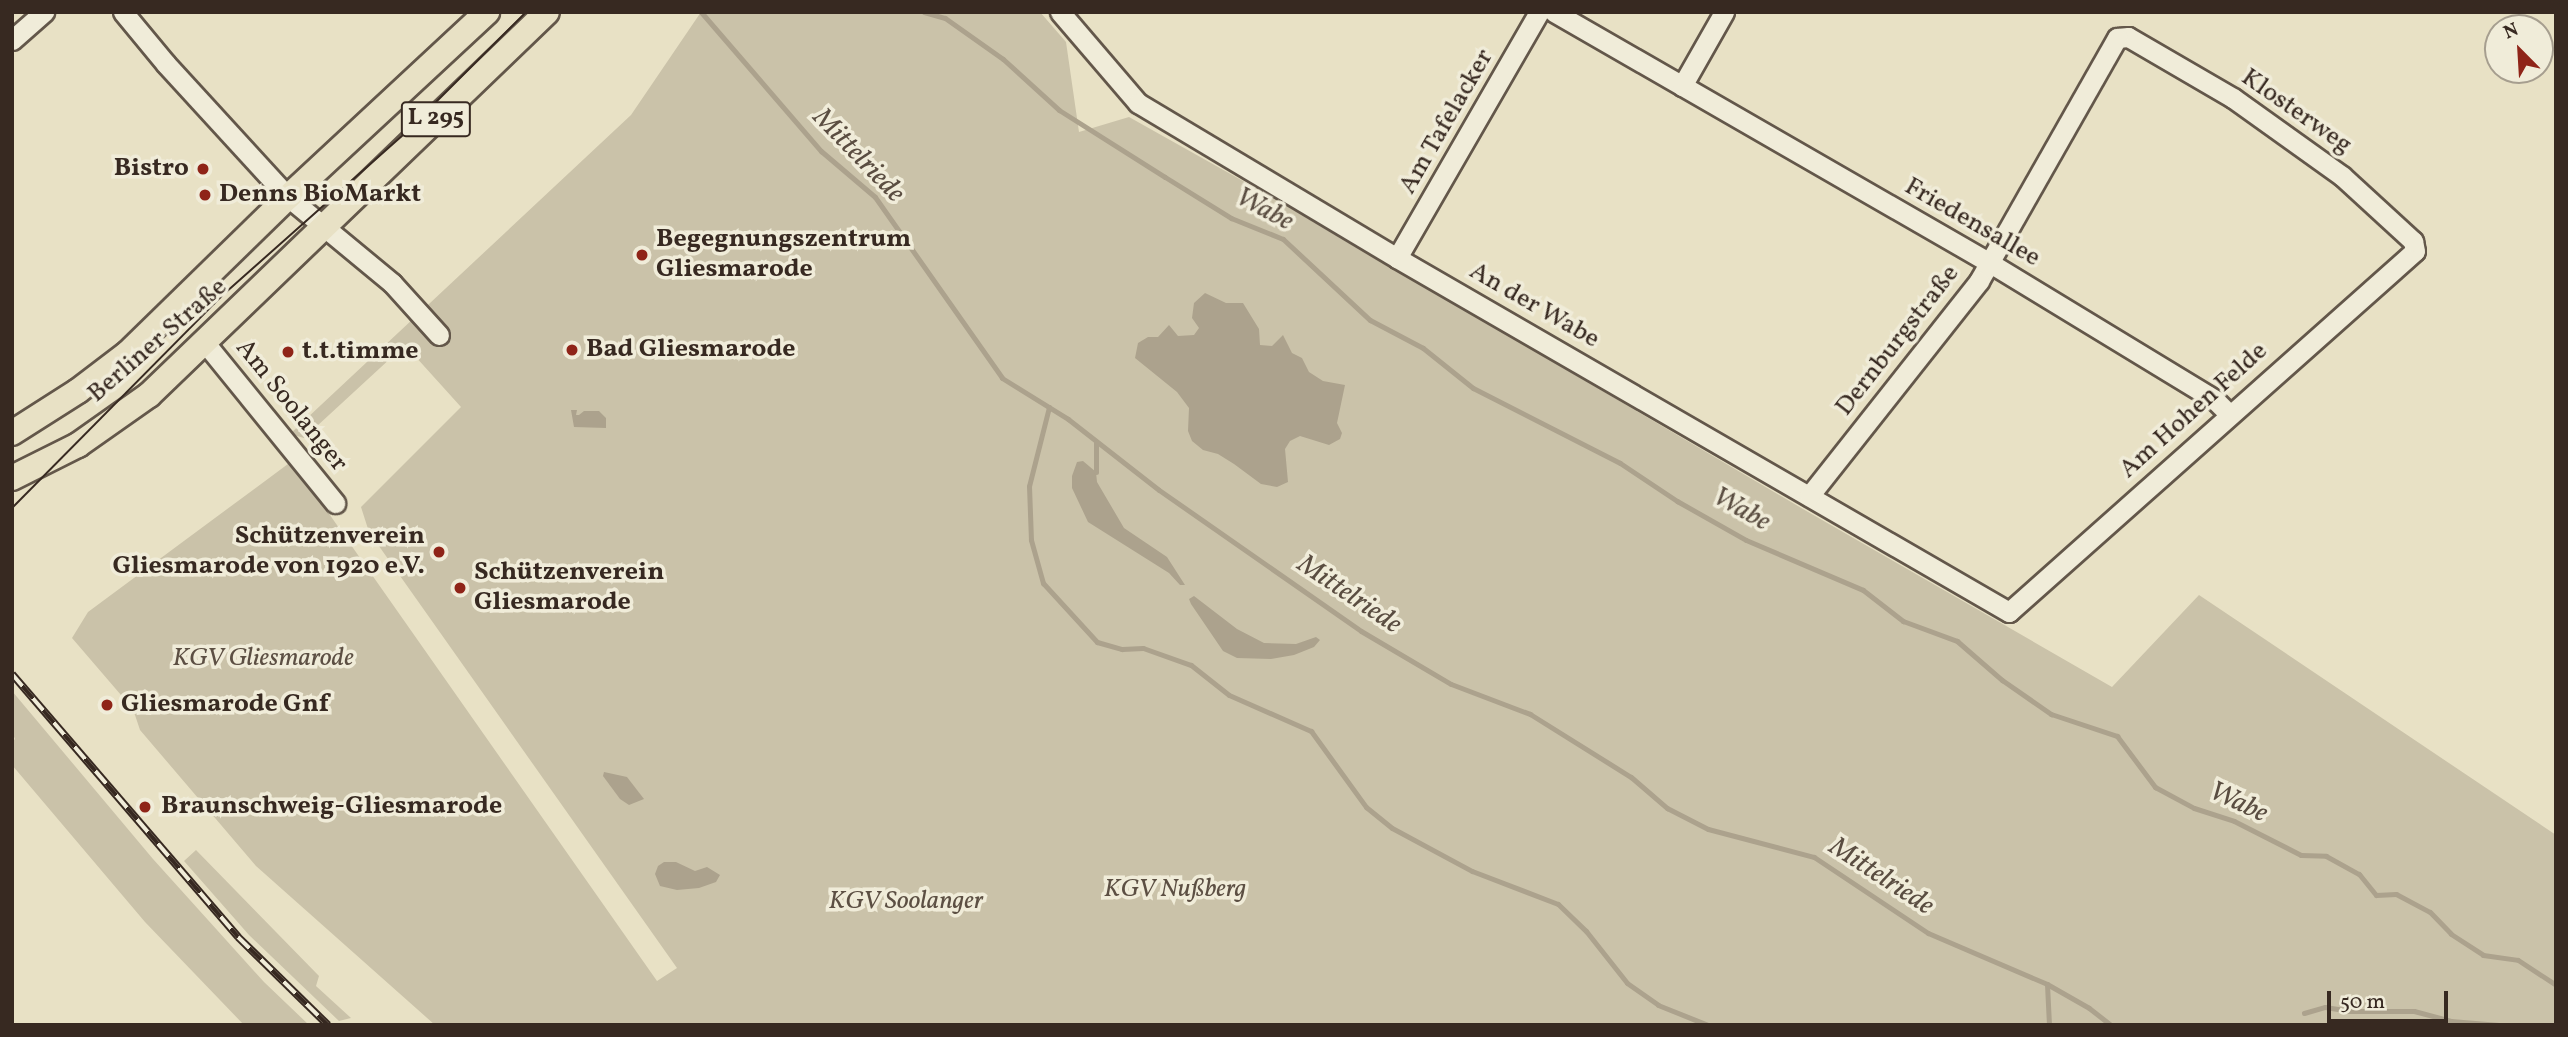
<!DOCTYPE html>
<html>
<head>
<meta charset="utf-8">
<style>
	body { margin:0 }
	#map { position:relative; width:2568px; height:1037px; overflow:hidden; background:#e8e1c5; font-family:Vollkorn,serif }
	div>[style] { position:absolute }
	.green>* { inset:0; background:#cac2a9 }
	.water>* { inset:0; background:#aca28d }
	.stream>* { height:5px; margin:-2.5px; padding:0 2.5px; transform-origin:2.5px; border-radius:2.5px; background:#aca28d }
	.roads { filter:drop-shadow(2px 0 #63574a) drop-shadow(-2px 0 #63574a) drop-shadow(0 2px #63574a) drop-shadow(0 -2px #63574a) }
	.minor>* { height:19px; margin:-9.5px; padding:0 9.5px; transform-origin:9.5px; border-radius:9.5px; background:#f0ecd9 }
	.major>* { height:24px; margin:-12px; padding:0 12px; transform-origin:12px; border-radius:12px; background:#e8e1c5 }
	.tram>* { height:2px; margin:-1px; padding:0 1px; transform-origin:1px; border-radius:1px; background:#372921 }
	.rail>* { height:8px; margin-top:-4px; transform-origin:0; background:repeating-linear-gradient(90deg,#f0ecd9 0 16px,#372921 0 32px); box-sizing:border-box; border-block:2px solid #372921 }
	.dots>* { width:19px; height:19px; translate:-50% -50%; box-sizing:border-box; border:4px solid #f0ecd9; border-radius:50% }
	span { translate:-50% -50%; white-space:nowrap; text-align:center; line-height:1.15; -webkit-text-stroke:7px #f0ecd9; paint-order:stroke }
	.shield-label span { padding:2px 5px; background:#f0ecd9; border:2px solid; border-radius:5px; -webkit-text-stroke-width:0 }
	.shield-label { font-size:24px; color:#372921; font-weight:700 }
	.street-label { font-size:26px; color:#372921 }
	.poi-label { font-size:26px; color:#372921; font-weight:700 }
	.right { translate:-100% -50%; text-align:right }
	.left { translate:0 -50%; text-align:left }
	.park-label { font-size:26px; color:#5c4f43; font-style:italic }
	.water-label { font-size:28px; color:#5a4d41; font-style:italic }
	.frame { position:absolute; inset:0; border:14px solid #372921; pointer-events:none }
	.north { position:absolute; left:2484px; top:14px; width:70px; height:70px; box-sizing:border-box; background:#f0ecd9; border:2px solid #a69e8f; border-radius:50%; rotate:336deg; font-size:19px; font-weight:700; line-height:28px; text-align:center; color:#372921 }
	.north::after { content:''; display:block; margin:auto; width:24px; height:32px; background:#8f2418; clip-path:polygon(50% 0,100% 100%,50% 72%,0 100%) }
	.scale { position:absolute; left:2327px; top:991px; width:121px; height:32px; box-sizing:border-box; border:4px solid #372921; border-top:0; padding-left:9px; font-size:21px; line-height:24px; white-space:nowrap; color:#372921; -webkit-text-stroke:5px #f0ecd9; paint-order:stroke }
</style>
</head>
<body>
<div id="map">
	<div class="green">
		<div style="clip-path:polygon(701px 12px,1040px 12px,1066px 42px,1079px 132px,1129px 117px,1309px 218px,1803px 509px,2112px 687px,2199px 595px,2556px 835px,2556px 1025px,435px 1025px,256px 866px,140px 730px,133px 709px,72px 638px,88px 612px,292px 461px,657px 981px,677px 968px,369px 532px,361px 507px,461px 407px,405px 345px,304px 438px,290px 434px,631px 115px)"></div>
		<div style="clip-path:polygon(12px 691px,153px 859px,264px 982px,309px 1025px,244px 1025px,145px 922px,12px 765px,12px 742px,15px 739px,12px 732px)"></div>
		<div style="clip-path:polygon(196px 850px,319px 976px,316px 986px,351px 1018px,339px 1021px,249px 935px,184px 861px)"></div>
	</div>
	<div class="water">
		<div style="clip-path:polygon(1205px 293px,1226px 303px,1243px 303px,1259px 329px,1260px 345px,1272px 346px,1283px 335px,1292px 353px,1302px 358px,1309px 372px,1323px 381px,1345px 385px,1337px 423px,1342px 433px,1340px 439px,1329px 445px,1300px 436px,1290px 441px,1285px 449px,1288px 482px,1277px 487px,1261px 484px,1234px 464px,1218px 454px,1203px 450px,1192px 441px,1188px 431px,1189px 408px,1177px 392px,1135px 358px,1138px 343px,1148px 337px,1158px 337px,1169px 325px,1178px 336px,1194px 335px,1199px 328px,1192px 318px,1194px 303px)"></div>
		<div style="clip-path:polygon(571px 410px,577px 410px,576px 415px,579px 415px,584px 411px,599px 411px,606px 418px,606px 428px,574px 427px)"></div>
		<div style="clip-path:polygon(1083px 461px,1096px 472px,1097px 482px,1124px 528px,1167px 557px,1185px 585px,1180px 585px,1169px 573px,1088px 522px,1072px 488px,1072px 476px,1077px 462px)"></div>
		<div style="clip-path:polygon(1194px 596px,1237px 629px,1264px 643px,1296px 644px,1316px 637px,1320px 640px,1314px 647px,1294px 655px,1271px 659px,1237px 658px,1223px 651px,1191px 604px,1189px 599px)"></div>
		<div style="clip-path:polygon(604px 772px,627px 777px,644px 799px,629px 805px,620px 799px,603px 776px)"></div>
		<div style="clip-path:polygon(664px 862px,676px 862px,695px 871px,707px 867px,720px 875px,716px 882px,699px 888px,677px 890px,660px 886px,655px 874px,658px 866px)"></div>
	</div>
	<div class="stream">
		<div style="left:701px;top:12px;width:184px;rotate:49.2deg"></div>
		<div style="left:821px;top:151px;width:71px;rotate:40.4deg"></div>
		<div style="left:875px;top:197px;width:221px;rotate:54.9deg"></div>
		<div style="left:1002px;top:378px;width:78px;rotate:31.8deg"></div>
		<div style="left:1068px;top:419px;width:115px;rotate:38deg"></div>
		<div style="left:1159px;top:490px;width:246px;rotate:34.9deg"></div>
		<div style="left:1361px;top:631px;width:104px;rotate:30.5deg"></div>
		<div style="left:1451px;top:684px;width:85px;rotate:20.8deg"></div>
		<div style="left:1530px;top:714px;width:119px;rotate:32deg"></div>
		<div style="left:1631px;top:777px;width:48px;rotate:40.7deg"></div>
		<div style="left:1667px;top:808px;width:46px;rotate:27.1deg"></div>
		<div style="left:1708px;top:829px;width:110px;rotate:14.8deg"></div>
		<div style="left:1814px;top:857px;width:137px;rotate:33.7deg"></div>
		<div style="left:1928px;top:933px;width:129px;rotate:23.2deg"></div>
		<div style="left:2047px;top:984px;width:48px;rotate:29.7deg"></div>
		<div style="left:2089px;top:1008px;width:28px;rotate:38deg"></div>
		<div style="left:924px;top:12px;width:22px;rotate:16deg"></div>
		<div style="left:945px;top:18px;width:71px;rotate:35.3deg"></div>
		<div style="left:1003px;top:59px;width:76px;rotate:42.3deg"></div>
		<div style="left:1059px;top:110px;width:125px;rotate:32.3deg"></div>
		<div style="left:1165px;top:177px;width:78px;rotate:31.8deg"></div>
		<div style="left:1231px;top:218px;width:56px;rotate:22deg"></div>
		<div style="left:1283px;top:239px;width:119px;rotate:43deg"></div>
		<div style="left:1370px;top:320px;width:60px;rotate:27.8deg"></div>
		<div style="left:1423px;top:348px;width:64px;rotate:38.7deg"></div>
		<div style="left:1473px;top:388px;width:165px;rotate:27deg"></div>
		<div style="left:1620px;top:463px;width:69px;rotate:33.7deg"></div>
		<div style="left:1677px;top:501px;width:79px;rotate:29.5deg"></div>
		<div style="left:1746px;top:540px;width:127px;rotate:23.1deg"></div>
		<div style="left:1863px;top:590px;width:51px;rotate:37.8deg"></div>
		<div style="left:1903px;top:621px;width:58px;rotate:20.3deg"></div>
		<div style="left:1957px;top:641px;width:60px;rotate:40.9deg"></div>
		<div style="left:2002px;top:680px;width:60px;rotate:34.8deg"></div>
		<div style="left:2051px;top:714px;width:70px;rotate:18.4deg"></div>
		<div style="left:2117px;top:736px;width:64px;rotate:53.3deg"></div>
		<div style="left:2155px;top:787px;width:44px;rotate:28.3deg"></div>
		<div style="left:2194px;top:808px;width:42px;rotate:18deg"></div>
		<div style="left:2234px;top:821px;width:75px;rotate:26.9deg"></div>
		<div style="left:2301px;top:855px;width:25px;rotate:2deg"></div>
		<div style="left:2326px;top:856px;width:38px;rotate:29deg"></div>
		<div style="left:2359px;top:874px;width:27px;rotate:51deg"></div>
		<div style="left:2376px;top:895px;width:20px;rotate:-3deg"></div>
		<div style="left:2396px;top:894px;width:38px;rotate:28deg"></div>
		<div style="left:2430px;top:912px;width:30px;rotate:46deg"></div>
		<div style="left:2451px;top:934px;width:38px;rotate:33deg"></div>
		<div style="left:2483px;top:955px;width:35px;rotate:8deg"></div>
		<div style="left:2518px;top:960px;width:45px;rotate:33.3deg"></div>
		<div style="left:1049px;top:407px;width:81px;rotate:104.2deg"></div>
		<div style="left:1029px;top:486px;width:54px;rotate:87.9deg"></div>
		<div style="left:1031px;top:540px;width:45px;rotate:74.4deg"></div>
		<div style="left:1043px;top:583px;width:80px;rotate:47.5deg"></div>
		<div style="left:1097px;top:642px;width:26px;rotate:16deg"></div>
		<div style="left:1122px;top:649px;width:21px;rotate:-3deg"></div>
		<div style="left:1143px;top:648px;width:51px;rotate:19.5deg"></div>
		<div style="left:1191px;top:665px;width:48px;rotate:38.3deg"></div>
		<div style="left:1229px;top:695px;width:90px;rotate:23.7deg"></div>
		<div style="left:1311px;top:731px;width:94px;rotate:54.1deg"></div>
		<div style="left:1366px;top:807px;width:33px;rotate:39deg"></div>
		<div style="left:1392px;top:828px;width:91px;rotate:28.3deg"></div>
		<div style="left:1472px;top:871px;width:92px;rotate:21deg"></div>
		<div style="left:1558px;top:904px;width:39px;rotate:44deg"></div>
		<div style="left:1586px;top:931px;width:66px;rotate:51.7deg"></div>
		<div style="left:1627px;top:983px;width:38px;rotate:35deg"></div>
		<div style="left:1658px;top:1005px;width:54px;rotate:21.8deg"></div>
		<div style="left:1096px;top:442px;width:30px;rotate:90deg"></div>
		<div style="left:2047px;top:984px;width:41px;rotate:87.2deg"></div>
		<div style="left:2304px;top:1013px;width:22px;rotate:-16deg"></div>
		<div style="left:2325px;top:1007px;width:24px;rotate:9deg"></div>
		<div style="left:2349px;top:1011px;width:65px"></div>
		<div style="left:2414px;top:1011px;width:38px;rotate:15deg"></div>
		<div style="left:2451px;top:1021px;width:48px;rotate:4.8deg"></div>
	</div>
	<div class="roads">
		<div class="minor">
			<div style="left:123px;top:12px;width:67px;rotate:50.4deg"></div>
			<div style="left:166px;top:64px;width:180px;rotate:47.5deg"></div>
			<div style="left:288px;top:197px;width:135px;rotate:39.6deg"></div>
			<div style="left:392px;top:283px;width:70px;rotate:47.9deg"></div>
			<div style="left:1060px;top:12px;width:120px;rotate:49.4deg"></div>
			<div style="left:1138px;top:103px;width:302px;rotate:30.9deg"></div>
			<div style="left:1397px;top:258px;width:707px;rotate:30.05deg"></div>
			<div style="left:2009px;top:612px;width:543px;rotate:-41.64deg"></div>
			<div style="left:2415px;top:251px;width:10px;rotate:-101deg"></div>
			<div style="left:2413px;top:241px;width:96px;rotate:-137.5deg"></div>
			<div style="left:2342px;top:176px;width:134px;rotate:-144.4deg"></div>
			<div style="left:2233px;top:98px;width:121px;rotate:-149.8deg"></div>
			<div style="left:2128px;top:37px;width:11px;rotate:175deg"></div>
			<div style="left:2117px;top:38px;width:279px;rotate:119.6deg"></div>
			<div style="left:1979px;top:281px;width:274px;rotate:128.3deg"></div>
			<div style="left:1554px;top:12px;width:503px;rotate:29.93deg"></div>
			<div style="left:1990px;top:263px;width:263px;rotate:31.3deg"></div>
			<div style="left:2215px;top:400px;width:20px;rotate:45deg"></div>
			<div style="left:12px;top:40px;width:43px;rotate:-41.2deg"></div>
			<div style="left:1682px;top:86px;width:85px;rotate:-60.4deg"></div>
			<div style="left:1397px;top:258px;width:284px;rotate:-60deg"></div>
			<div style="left:206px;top:344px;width:205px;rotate:50.9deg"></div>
		</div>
		<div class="major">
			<div style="left:12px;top:433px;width:78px;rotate:-32.5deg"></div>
			<div style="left:78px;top:391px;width:63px;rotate:-37.2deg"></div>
			<div style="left:128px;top:353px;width:223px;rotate:-44.3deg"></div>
			<div style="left:288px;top:197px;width:272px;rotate:-42.9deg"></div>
			<div style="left:12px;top:478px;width:74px;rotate:-26.6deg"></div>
			<div style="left:78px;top:445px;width:87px;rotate:-35.2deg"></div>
			<div style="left:149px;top:395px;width:552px;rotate:-43.9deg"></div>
		</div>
	</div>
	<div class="tram">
		<div style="left:12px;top:508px;width:303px;rotate:-45.3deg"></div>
		<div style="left:225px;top:293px;width:241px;rotate:-41.6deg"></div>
		<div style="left:405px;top:133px;width:171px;rotate:-45deg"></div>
	</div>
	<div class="rail">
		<div style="left:12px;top:674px;width:347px;rotate:49.3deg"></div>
		<div style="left:238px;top:937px;width:126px;rotate:44.4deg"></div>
	</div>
	<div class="dots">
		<div style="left:203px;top:169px;background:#8f2418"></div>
		<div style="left:205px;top:195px;background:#8f2418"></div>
		<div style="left:642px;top:255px;background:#8f2418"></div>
		<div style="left:572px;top:350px;background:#8f2418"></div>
		<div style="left:288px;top:352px;background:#8f2418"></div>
		<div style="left:439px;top:552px;background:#8f2418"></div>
		<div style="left:460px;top:588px;background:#8f2418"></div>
		<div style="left:107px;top:705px;background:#8f2418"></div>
		<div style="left:145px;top:807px;background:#8f2418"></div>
	</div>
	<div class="shield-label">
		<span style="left:436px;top:119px">L 295</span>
	</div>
	<div class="street-label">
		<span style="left:2296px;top:112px;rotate:35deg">Klosterweg</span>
		<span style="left:1447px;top:122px;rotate:-60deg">Am Tafelacker</span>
		<span style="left:1972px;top:223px;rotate:30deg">Friedensallee</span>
		<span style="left:1534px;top:306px;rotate:30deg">An der Wabe</span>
		<span style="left:158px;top:341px;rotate:-41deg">Berliner Straße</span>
		<span style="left:1898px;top:341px;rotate:-52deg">Dernburgstraße</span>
		<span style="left:291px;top:406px;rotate:51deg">Am Soolanger</span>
		<span style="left:2194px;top:411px;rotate:-42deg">Am Hohen Felde</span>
	</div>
	<div class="poi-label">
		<span class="right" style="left:189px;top:169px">Bistro</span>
		<span class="left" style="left:219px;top:195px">Denns BioMarkt</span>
		<span class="left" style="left:656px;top:255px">Begegnungszentrum<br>Gliesmarode</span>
		<span class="left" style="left:586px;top:350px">Bad Gliesmarode</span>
		<span class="left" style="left:302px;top:352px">t.t.timme</span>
		<span class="right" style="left:425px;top:552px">Schützenverein<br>Gliesmarode von 1920 e.V.</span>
		<span class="left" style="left:474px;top:588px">Schützenverein<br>Gliesmarode</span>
		<span class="left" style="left:121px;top:705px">Gliesmarode Gnf</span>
		<span class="left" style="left:161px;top:807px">Braunschweig-Gliesmarode</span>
	</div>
	<div class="park-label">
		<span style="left:263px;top:659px">KGV Gliesmarode</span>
		<span style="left:1175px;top:890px">KGV Nußberg</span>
		<span style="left:906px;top:902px">KGV Soolanger</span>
	</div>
	<div class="water-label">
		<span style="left:858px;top:156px;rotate:46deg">Mittelriede</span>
		<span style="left:1264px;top:210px;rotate:28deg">Wabe</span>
		<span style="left:1741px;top:510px;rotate:29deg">Wabe</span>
		<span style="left:1349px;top:595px;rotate:34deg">Mittelriede</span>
		<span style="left:2238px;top:803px;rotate:25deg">Wabe</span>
		<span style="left:1881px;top:877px;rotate:33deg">Mittelriede</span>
	</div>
	<div class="frame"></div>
	<div class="north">N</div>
	<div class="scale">50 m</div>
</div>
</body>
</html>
